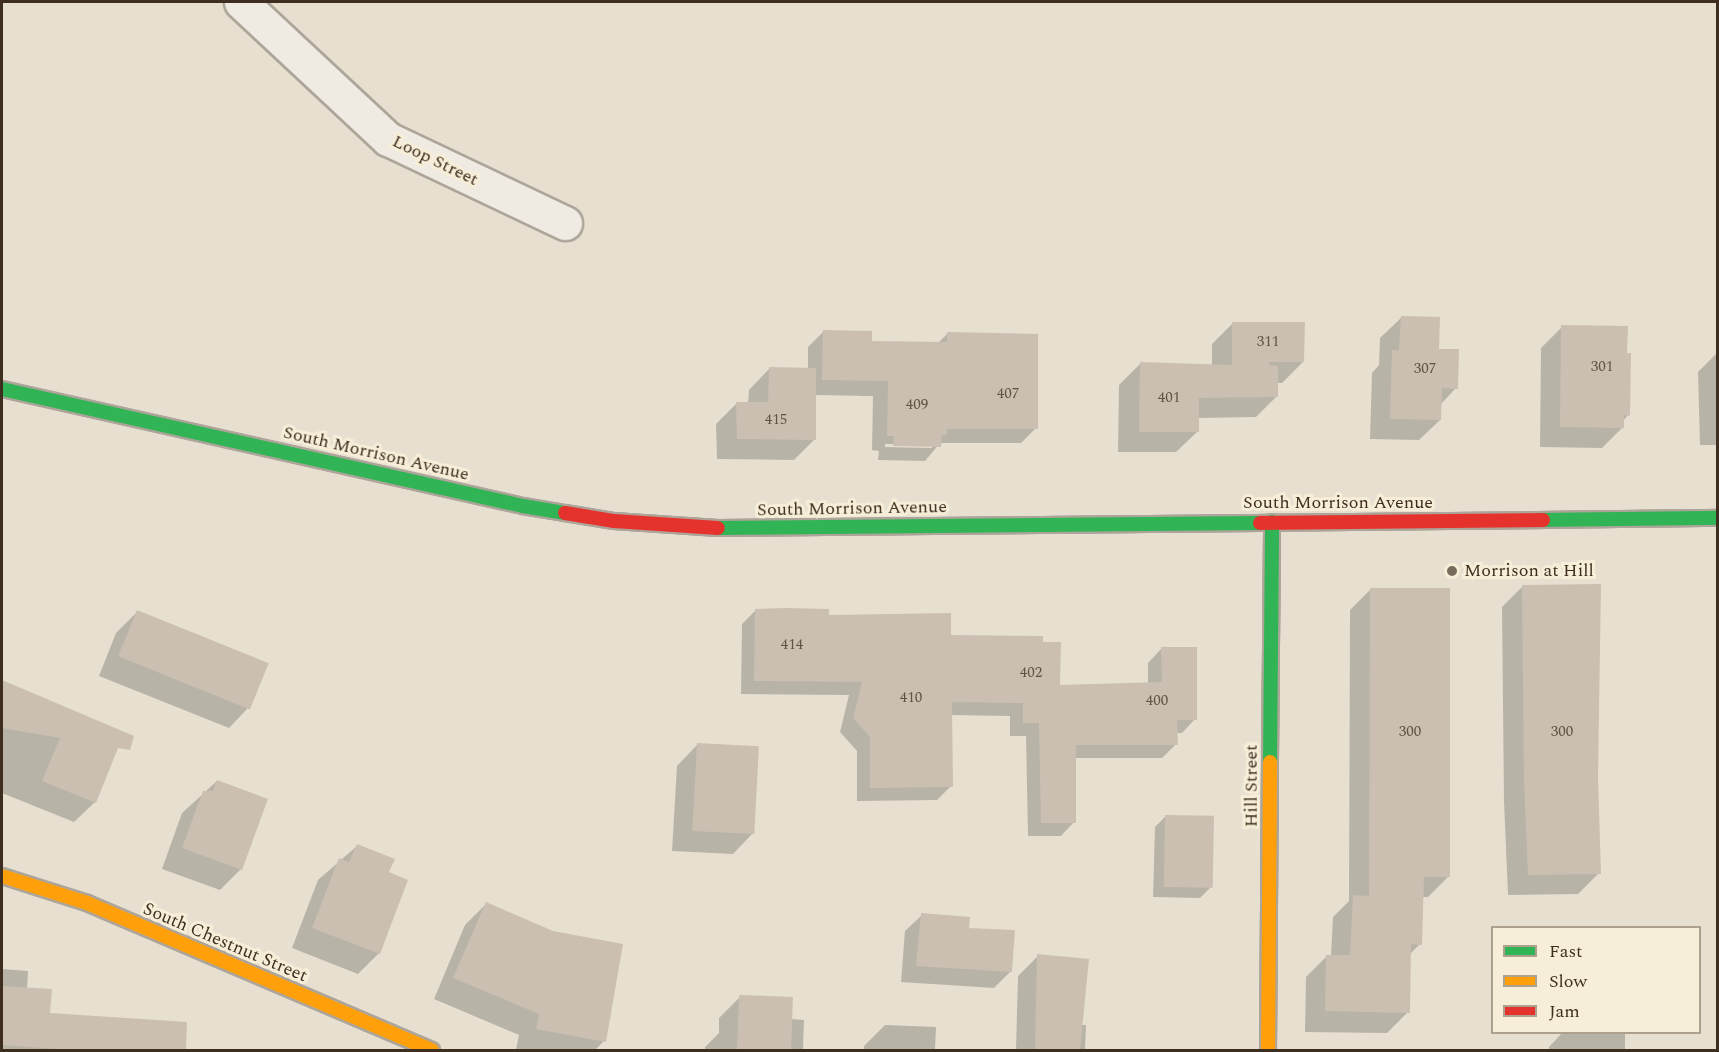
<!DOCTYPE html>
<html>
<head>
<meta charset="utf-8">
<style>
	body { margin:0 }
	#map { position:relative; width:1719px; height:1052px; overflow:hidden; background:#e7e0d1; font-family:Spectral,serif }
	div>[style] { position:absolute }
	.shadow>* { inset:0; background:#0003 }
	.building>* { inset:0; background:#cbbfb2; transform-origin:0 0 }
	.roads { filter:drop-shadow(2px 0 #ada599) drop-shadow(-2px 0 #ada599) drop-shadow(0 2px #ada599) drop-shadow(0 -2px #ada599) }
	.street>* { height:33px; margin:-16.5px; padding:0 16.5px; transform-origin:16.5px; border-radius:16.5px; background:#efebe3 }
	.fast>* { height:14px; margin:-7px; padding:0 7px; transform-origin:7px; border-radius:7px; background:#30b455 }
	.slow>* { height:14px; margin:-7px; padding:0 7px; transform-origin:7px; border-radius:7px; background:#ff9f0a }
	.jam>* { height:14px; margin:-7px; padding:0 7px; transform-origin:7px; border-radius:7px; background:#e5322d }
	.dots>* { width:16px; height:16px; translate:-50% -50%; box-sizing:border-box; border:3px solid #f7eed8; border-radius:50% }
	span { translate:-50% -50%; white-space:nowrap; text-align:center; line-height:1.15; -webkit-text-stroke:6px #f7eed8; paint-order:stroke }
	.number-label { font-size:15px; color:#605244 }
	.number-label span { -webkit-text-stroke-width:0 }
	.street-label { font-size:18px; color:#3d2e20 }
	.poi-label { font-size:18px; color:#3d2e20 }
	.left { translate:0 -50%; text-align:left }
	.frame { position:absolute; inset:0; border:3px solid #3d2e20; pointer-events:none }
	.legend { position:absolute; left:1491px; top:926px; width:210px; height:108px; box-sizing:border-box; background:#f7eed8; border:2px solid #ada18e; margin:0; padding:8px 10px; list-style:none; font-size:18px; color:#3d2e20 }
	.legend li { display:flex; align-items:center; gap:12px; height:30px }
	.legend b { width:30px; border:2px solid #ada18e }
</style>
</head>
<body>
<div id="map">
	<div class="shadow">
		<div style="clip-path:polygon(1401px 318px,1437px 350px,1456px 388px,1440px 405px,1440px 420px,1419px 440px,1370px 439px,1372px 373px,1379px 365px,1380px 338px)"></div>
		<div style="clip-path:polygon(1233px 323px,1303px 362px,1282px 383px,1276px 383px,1276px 397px,1256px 417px,1197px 418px,1197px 432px,1176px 452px,1118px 452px,1119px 385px,1140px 364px,1212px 366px,1212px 344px)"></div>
		<div style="clip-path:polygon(1562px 327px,1628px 415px,1623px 421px,1623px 427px,1602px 448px,1540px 447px,1541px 348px)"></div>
		<div style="clip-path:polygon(evenodd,823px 332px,871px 342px,938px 343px,947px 334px,1036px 428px,1021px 443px,940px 443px,925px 461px,878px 460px,879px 451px,872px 450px,873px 396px,814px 395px,815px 439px,794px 460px,717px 459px,716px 424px,737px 403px,748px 403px,749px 390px,769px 369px,808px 369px,808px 347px,823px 332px,885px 444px,932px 445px,932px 448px,885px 447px,885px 444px)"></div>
		<div style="clip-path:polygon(1718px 352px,1718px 445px,1700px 445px,1698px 372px)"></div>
		<div style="clip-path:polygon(1523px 586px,1597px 777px,1599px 873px,1578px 894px,1508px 895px,1504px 801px,1502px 607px)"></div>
		<div style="clip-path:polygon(1371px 589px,1448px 877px,1428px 897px,1422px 897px,1420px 944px,1409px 955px,1408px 1012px,1387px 1033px,1305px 1032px,1306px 977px,1327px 956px,1331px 956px,1333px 917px,1349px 901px,1350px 610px)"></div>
		<div style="clip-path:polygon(756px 610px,828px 616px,950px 637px,1058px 686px,1148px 684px,1148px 663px,1161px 649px,1195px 719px,1182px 733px,1176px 733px,1176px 744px,1162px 758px,1075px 758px,1074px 822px,1061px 836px,1028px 836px,1026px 736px,1010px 736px,1010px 716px,950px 715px,951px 786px,937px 800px,857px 801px,857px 751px,840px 732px,849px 695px,741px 694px,742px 624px)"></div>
		<div style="clip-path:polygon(137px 612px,249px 707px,229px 728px,99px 676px,116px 633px)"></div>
		<div style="clip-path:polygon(1717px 635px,1718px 635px,1718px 723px,1716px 723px)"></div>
		<div style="clip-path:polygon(2px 682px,123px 732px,95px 802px,74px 822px,2px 793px)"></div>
		<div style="clip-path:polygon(697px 745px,753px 833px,733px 854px,672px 851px,677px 766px)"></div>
		<div style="clip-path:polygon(217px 781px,241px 869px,220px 890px,162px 869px,182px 813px)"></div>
		<div style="clip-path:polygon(1166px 816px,1210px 888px,1200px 898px,1153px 897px,1155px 827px)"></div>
		<div style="clip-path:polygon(357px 846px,387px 873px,379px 953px,358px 974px,292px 948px,318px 880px)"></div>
		<div style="clip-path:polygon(486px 904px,604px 1041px,595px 1050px,516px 1050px,519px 1035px,434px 999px,465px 925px)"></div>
		<div style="clip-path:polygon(922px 915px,968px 929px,1011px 971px,994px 988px,901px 982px,905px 931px)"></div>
		<div style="clip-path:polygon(1038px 956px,1081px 1025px,1086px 1025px,1085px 1050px,1016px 1050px,1018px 976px)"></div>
		<div style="clip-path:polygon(2px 969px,28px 971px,27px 989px,48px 1015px,172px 1022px,170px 1050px,2px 1050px)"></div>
		<div style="clip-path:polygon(740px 997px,791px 1019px,804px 1020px,803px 1050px,705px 1050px,705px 1047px,719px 1033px,719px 1018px)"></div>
		<div style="clip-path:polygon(885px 1025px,936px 1027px,935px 1050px,864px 1050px,864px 1046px)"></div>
		<div style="clip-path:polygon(1563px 1032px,1625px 1032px,1625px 1050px,1549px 1050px,1549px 1047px)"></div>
	</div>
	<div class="building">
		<div style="clip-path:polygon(1401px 316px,1440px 317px,1439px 349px,1459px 349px,1458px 389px,1442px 388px,1441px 420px,1390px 419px,1392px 350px,1399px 350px)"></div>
		<div style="clip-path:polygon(1232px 322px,1305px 322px,1304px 362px,1269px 362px,1269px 365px,1278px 366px,1278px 397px,1199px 398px,1199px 432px,1139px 432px,1140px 362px,1232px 365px)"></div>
		<div style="clip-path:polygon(1561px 325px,1628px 326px,1627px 353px,1631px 353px,1630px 416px,1624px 415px,1624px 428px,1560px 427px)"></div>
		<div style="clip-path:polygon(823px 330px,872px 331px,872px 341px,947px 342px,947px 332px,1038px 334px,1038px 429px,947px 429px,947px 435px,942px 435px,941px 447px,893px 446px,894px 436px,887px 436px,888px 381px,822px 380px)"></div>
		<div style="clip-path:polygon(769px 367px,816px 368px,816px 440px,737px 439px,736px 402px,768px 402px)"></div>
		<div style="clip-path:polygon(1601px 584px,1598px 777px,1601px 874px,1528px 875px,1524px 779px,1522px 585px)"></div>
		<div style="clip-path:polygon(1370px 588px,1450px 588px,1450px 877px,1424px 877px,1422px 945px,1411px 944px,1410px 1013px,1325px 1011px,1326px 955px,1350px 955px,1353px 895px,1369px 896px)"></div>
		<div style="clip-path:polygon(785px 608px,829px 609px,829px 615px,951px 613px,951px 635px,1043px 636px,1043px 642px,1061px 642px,1060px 685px,1162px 682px,1161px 647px,1197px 647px,1197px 720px,1177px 720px,1178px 745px,1076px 745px,1076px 823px,1041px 823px,1039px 723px,1023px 723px,1023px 703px,952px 702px,953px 787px,870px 788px,870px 737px,853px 718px,862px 682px,754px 681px,755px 609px)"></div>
		<div style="left:137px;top:610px;width:142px;height:50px;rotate:22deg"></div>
		<div style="clip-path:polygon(2px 680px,134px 736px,130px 750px,118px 748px,96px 803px,42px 781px,60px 738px,2px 728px)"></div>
		<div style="left:697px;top:743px;width:62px;height:88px;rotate:3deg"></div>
		<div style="clip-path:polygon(217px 780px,268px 799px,242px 870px,182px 848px,203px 791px,213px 791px)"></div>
		<div style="left:1165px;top:815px;width:49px;height:72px;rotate:1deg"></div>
		<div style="clip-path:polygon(357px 844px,395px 859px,389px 872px,408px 880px,380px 954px,312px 928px,339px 858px,349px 862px)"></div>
		<div style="clip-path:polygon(486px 902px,553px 931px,623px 944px,606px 1042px,536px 1029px,539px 1014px,453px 978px)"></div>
		<div style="clip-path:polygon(921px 913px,970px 917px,969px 928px,1015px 930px,1012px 972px,916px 966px)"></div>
		<div style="clip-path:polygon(1037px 954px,1089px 959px,1080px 1050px,1035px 1050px)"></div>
		<div style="clip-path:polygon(2px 986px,52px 989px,50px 1013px,187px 1022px,186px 1050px,72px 1050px,2px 1045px)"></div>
		<div style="left:739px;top:995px;width:54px;height:55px;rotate:2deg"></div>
	</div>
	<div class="roads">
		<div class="street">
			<div style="left:241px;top:2px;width:201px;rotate:43deg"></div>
			<div style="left:388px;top:139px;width:196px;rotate:25.4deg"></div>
		</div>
		<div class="fast">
			<div style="left:2px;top:389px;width:534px;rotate:12.66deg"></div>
			<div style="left:523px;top:506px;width:43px;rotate:9.5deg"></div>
			<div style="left:1543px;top:520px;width:175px;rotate:-0.7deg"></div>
			<div style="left:718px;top:528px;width:542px;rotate:-0.53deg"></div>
			<div style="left:1270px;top:762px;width:240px;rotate:-89.5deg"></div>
		</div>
		<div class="slow">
			<div style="left:2px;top:876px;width:89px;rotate:17.6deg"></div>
			<div style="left:87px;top:903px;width:375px;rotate:23.1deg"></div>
			<div style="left:1268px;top:1050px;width:288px;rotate:-89.6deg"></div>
		</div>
		<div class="jam">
			<div style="left:565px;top:513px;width:50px;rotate:9.3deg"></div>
			<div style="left:614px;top:521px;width:104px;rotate:3.9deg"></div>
			<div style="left:1260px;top:523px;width:283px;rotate:-0.6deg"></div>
		</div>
	</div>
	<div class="dots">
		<div style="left:1452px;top:571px;background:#786c5e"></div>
	</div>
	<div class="number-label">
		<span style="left:1268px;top:342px">311</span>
		<span style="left:1602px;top:367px">301</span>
		<span style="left:1425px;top:369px">307</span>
		<span style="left:1008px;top:394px">407</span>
		<span style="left:1169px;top:398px">401</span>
		<span style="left:917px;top:405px">409</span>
		<span style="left:776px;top:420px">415</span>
		<span style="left:792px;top:645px">414</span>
		<span style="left:1031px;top:673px">402</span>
		<span style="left:911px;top:698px">410</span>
		<span style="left:1157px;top:701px">400</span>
		<span style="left:1410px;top:732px">300</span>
		<span style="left:1562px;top:732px">300</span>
	</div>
	<div class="street-label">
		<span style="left:435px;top:161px;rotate:26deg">Loop Street</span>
		<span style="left:376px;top:454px;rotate:13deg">South Morrison Avenue</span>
		<span style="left:1338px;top:503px">South Morrison Avenue</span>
		<span style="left:852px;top:509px;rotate:-1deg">South Morrison Avenue</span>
		<span style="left:1252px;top:786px;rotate:-90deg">Hill Street</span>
		<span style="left:225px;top:943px;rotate:23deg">South Chestnut Street</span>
	</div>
	<div class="poi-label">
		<span class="left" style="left:1464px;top:571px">Morrison at Hill</span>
	</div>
	<div class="frame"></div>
	<ul class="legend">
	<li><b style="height:8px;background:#30b455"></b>Fast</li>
	<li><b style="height:8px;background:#ff9f0a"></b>Slow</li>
	<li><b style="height:8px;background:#e5322d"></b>Jam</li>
	</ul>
</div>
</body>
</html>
